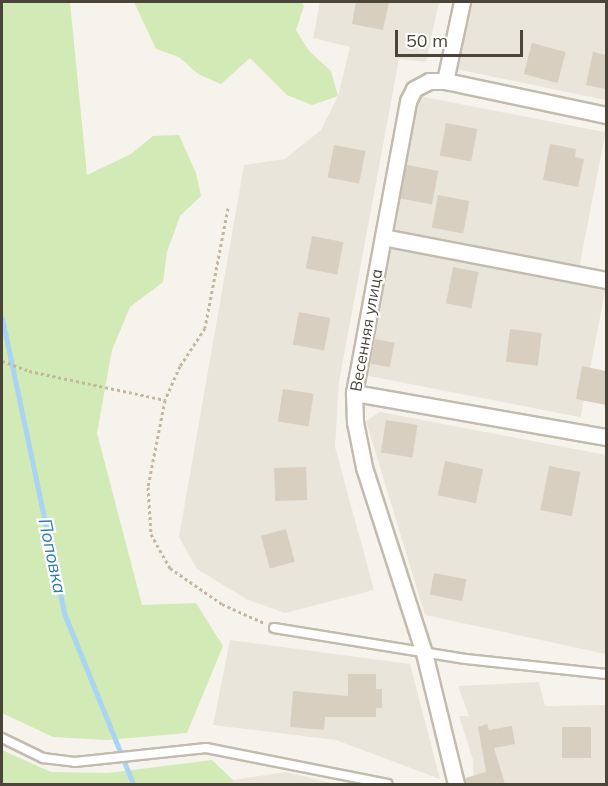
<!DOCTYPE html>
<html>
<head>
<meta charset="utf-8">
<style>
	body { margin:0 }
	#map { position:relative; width:608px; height:786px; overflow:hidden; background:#f6f3ec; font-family:Mulish,sans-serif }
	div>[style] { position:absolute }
	.residential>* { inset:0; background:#eae5da; transform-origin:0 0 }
	.green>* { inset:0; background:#d2eab5 }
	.stream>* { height:5px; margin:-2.5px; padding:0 2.5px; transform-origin:2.5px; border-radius:2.5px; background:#a9d4f2 }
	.building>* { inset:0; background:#d8cfc1; transform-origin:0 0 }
	.path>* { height:3px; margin-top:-1.5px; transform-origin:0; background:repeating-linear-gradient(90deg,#c4b79f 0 3px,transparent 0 6px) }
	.roads { filter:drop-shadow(2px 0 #c2bbae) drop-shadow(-2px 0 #c2bbae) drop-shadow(0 2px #c2bbae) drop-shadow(0 -2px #c2bbae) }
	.service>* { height:8px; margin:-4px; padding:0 4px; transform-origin:4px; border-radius:4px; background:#fff }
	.minor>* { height:15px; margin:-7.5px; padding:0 7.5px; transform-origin:7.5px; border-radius:7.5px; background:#fff }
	span { translate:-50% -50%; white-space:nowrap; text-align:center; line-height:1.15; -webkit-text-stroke:4.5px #fff; paint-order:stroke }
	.street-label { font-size:16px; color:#4b4439 }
	.water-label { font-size:18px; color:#2e7ab2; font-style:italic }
	.frame { position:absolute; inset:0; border:3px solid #4b4439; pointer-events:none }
	.scale { position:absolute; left:395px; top:30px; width:128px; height:27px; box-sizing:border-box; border:3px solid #4b4439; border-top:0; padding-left:8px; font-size:18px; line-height:21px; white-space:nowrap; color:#4b4439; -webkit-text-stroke:4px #fff; paint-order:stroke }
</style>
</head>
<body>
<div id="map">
	<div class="residential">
		<div style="clip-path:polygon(320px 2px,439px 2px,426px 62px,399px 59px,339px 382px,335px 447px,374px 590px,285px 613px,248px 600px,197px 569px,179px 537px,244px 165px,285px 159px,321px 130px,338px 96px,350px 47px,313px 38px)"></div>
		<div style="clip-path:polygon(470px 2px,606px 2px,606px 100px,456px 69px)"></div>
		<div style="left:419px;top:96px;width:190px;height:138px;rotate:11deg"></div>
		<div style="left:392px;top:245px;width:218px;height:133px;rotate:11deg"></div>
		<div style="clip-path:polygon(380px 412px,606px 455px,606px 654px,425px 615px,366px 421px)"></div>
		<div style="clip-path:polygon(230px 640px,410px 664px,440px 779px,336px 740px,213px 725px)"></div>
		<div style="clip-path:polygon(539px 682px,545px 706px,606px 705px,606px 784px,474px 784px,473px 760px,459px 716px,469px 716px,458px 686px)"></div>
		<div style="clip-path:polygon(286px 772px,335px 784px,233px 784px,233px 780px)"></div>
	</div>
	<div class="green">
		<div style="clip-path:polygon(2px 2px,70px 2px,87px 175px,131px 154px,153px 136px,179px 135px,196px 173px,201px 196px,180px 216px,167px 252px,163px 282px,130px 307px,112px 350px,97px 433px,142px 605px,196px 603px,223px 646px,187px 733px,107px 740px,53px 737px,2px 713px)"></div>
		<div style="clip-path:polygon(134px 2px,302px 2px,304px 6px,296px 30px,309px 51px,331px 71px,338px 96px,312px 105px,287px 95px,250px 58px,221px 84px,198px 74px,179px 57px,156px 49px)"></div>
		<div style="clip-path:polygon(2px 750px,51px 772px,108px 773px,212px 760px,233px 780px,233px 784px,2px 784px)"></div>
	</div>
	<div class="stream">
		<div style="left:2px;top:318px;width:301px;rotate:78.1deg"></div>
		<div style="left:64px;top:613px;width:184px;rotate:68deg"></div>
	</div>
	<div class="building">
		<div style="clip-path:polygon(356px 2px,389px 2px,383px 30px,352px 24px)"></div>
		<div style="left:532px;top:43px;width:35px;height:32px;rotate:15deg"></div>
		<div style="clip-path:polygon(593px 52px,606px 55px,606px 89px,586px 85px)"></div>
		<div style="left:446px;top:123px;width:32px;height:33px;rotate:11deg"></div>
		<div style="clip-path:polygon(550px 144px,576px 149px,575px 157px,584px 159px,578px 187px,543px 180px)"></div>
		<div style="left:334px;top:145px;width:32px;height:33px;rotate:11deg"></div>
		<div style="left:407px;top:165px;width:32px;height:34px;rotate:11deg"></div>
		<div style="left:438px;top:195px;width:32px;height:33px;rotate:11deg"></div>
		<div style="left:312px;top:236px;width:32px;height:33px;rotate:11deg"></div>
		<div style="left:453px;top:267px;width:26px;height:37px;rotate:11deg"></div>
		<div style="left:299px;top:312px;width:32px;height:33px;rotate:11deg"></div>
		<div style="left:510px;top:329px;width:32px;height:33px;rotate:7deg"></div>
		<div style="left:375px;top:339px;width:20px;height:25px;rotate:11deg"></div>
		<div style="clip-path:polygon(582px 366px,606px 371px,606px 405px,576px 399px)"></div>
		<div style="left:283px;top:389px;width:31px;height:33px;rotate:9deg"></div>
		<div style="left:386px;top:420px;width:32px;height:33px;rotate:9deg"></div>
		<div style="left:445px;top:461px;width:39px;height:35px;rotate:12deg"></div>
		<div style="left:549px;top:466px;width:32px;height:45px;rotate:11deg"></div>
		<div style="left:306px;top:467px;width:33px;height:32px;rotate:88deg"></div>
		<div style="left:286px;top:529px;width:34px;height:26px;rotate:75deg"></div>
		<div style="left:434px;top:573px;width:33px;height:22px;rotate:11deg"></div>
		<div style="clip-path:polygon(348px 674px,376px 674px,376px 689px,382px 689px,382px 708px,376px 708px,376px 717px,325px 717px,324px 730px,290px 727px,293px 691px,348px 696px)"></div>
		<div style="clip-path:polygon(487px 724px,489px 730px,512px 726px,515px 744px,494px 748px,505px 784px,465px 784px,465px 778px,486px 772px,478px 727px)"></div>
		<div style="left:562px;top:727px;width:29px;height:31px"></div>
	</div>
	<div class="path">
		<div style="left:228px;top:208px;width:122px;rotate:100.9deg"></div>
		<div style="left:205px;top:328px;width:45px;rotate:123.3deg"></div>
		<div style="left:180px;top:366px;width:37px;rotate:114deg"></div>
		<div style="left:165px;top:400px;width:89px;rotate:101.1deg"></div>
		<div style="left:148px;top:487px;width:47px;rotate:86.3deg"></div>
		<div style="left:151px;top:534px;width:39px;rotate:61deg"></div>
		<div style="left:170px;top:568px;width:63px;rotate:34.7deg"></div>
		<div style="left:222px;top:604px;width:46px;rotate:24.3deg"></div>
		<div style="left:2px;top:361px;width:29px;rotate:20deg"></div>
		<div style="left:29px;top:371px;width:139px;rotate:12deg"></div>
	</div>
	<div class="roads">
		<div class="service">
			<div style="left:274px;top:628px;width:194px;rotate:9.2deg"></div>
			<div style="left:466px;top:659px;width:141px;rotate:6.1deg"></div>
			<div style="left:2px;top:738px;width:46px;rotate:26deg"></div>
			<div style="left:43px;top:758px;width:32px;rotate:7deg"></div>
			<div style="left:75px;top:762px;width:132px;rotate:-6.1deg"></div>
			<div style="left:206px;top:748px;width:185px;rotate:11.2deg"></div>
		</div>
		<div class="minor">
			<div style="left:445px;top:81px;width:81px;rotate:-77.9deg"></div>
			<div style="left:383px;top:237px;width:227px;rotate:10.9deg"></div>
			<div style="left:354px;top:393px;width:256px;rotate:9.9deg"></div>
			<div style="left:456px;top:784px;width:135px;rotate:-103.7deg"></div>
			<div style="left:424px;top:653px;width:195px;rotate:-107.9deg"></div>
			<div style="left:364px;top:467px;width:46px;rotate:-101.3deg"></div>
			<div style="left:355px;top:422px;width:29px;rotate:-92deg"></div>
			<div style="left:354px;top:393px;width:297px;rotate:-79.5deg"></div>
			<div style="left:408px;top:101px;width:13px;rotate:-63deg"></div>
			<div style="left:414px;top:89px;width:17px;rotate:-28deg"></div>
			<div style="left:429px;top:81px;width:16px"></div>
			<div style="left:445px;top:81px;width:165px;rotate:11.9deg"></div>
		</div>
	</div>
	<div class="street-label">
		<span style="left:366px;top:330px;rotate:-80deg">Весенняя улица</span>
	</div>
	<div class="water-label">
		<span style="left:52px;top:556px;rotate:78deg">Поповка</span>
	</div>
	<div class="frame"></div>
	<div class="scale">50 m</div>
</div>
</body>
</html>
